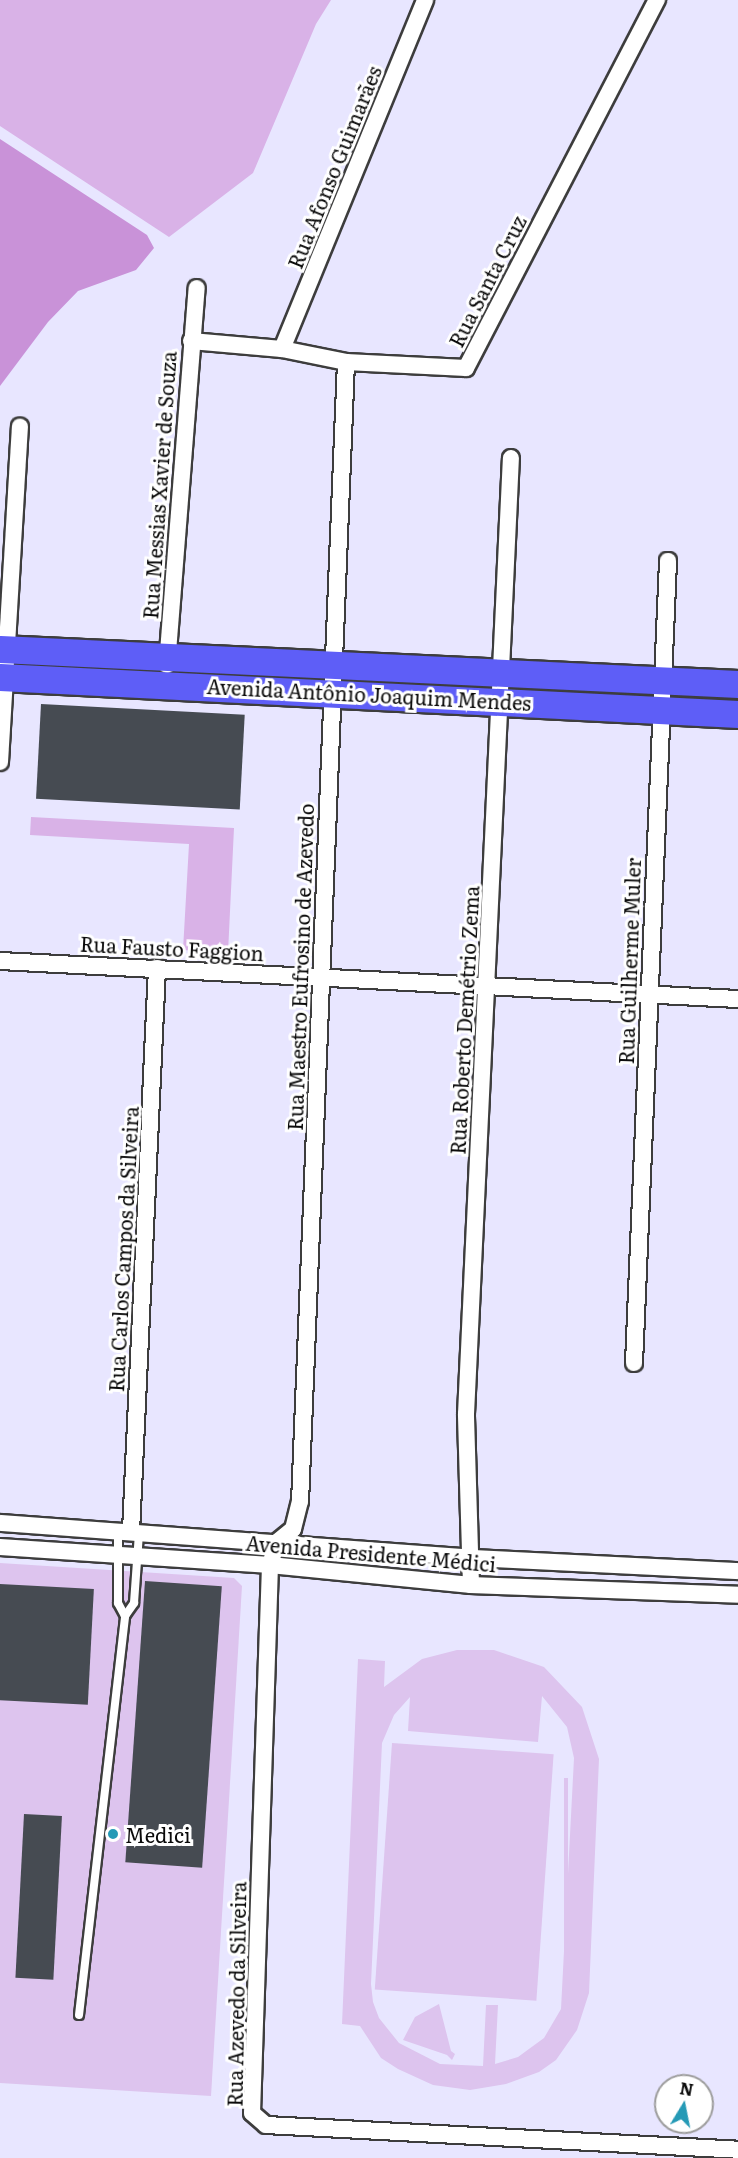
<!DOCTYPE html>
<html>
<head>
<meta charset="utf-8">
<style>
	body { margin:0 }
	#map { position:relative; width:738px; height:2158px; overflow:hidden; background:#e8e6ff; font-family:Literata,serif }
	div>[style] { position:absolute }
	.green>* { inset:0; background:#d9b2e7 }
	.forest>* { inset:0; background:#c992d8 }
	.pitch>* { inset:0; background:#ddc4ee; transform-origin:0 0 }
	.building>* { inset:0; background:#464b52; transform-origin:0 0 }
	.roads { filter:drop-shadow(2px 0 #3d3d3d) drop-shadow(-2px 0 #3d3d3d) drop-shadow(0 2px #3d3d3d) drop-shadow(0 -2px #3d3d3d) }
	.lane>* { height:8px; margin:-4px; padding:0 4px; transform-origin:4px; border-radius:4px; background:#fff }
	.street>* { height:16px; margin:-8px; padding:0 8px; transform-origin:8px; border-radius:8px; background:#fff }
	.primary>* { height:27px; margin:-13.5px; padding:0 13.5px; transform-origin:13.5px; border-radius:13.5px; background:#5e5ef7 }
	.dots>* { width:16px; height:16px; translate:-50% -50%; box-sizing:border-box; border:3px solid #fff; border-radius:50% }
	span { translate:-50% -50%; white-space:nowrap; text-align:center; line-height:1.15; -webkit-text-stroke:6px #fff; paint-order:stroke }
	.street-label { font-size:20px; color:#0a0a0a }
	.poi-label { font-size:20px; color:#0a0a0a }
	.left { translate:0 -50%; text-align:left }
	.north { position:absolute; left:654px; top:2074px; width:60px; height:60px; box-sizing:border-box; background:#fff; border:2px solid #9d9d9d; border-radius:50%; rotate:10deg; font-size:16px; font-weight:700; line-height:24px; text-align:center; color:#0a0a0a }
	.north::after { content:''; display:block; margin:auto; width:21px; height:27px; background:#259ab6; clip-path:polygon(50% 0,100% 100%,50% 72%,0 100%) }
</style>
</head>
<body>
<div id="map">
	<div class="green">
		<div style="clip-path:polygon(0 0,331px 0,316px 24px,253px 173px,169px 237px,0 126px)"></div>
		<div style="clip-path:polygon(31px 817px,234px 828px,228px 953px,183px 950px,189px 844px,30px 835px)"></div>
	</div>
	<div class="forest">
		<div style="clip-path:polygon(0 139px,147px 235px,154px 248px,136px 270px,78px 291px,48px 322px,0 386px)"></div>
	</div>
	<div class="pitch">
		<div style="clip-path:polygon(0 1563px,234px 1578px,242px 1586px,211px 2096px,0 2083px)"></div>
		<div style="clip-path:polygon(evenodd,457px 1650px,494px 1650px,544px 1667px,582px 1707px,599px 1759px,589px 1993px,577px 2030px,556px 2060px,539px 2072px,506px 2084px,470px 2090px,433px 2085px,398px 2069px,381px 2058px,360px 2026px,342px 2024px,358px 1659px,385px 1661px,384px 1687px,422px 1659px,457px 1650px,542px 1696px,567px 1727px,574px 1758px,561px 2009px,544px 2038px,518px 2057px,495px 2064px,498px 2005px,486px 2005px,483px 2066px,440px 2064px,399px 2043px,379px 2018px,373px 2002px,371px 1984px,382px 1743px,394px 1715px,410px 1697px,408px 1731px,538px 1742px,542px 1696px)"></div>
		<div style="left:392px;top:1743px;width:162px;height:247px;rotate:4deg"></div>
		<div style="left:564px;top:1778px;width:4px;height:201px"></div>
		<div style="clip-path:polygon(439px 2004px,451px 2051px,455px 2054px,452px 2060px,447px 2055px,403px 2040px,415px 2017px)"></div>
	</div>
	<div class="building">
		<div style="left:41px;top:704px;width:204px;height:95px;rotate:3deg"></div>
		<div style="left:145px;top:1581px;width:77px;height:282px;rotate:4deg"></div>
		<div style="left:0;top:1584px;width:94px;height:116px;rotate:3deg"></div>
		<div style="left:24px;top:1814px;width:38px;height:164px;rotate:3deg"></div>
	</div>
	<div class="roads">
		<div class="lane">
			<div style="left:118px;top:1532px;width:71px;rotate:90deg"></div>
			<div style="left:118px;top:1603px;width:15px;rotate:62deg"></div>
			<div style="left:79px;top:2015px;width:402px;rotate:-83.4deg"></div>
			<div style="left:125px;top:1616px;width:16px;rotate:-55deg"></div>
			<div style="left:134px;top:1603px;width:70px;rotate:-85.9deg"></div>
		</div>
		<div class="street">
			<div style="left:191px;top:341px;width:91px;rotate:5deg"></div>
			<div style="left:282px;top:349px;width:65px;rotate:11.5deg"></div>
			<div style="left:346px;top:362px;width:120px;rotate:2.9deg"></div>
			<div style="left:466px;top:368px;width:415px;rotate:-62.6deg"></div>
			<div style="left:282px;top:349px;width:377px;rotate:-67.7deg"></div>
			<div style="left:346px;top:362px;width:1140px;rotate:92.31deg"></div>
			<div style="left:300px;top:1501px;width:29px;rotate:104deg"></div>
			<div style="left:293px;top:1529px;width:21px;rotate:141deg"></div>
			<div style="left:277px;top:1542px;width:24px;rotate:107deg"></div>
			<div style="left:270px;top:1565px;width:548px;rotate:91.88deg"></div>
			<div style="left:252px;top:2113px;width:18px;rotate:41deg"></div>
			<div style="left:266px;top:2125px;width:473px;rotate:3deg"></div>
			<div style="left:167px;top:665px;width:378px;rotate:-85.5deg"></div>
			<div style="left:0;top:762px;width:336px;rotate:-86.6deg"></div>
			<div style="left:0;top:961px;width:739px;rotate:2.95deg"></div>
			<div style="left:634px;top:1363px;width:803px;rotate:-87.57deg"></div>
			<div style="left:0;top:1523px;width:472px;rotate:4.2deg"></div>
			<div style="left:471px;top:1558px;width:267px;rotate:2.8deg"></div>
			<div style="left:131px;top:1532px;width:565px;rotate:-87.36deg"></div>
			<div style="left:0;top:1547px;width:271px;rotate:3.8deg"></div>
			<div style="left:270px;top:1565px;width:202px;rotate:5.7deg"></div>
			<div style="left:471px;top:1585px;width:267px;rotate:2.1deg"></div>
			<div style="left:471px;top:1585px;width:171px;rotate:-91.7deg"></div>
			<div style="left:466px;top:1414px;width:957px;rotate:-87.31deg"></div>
		</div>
		<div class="primary">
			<div style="left:0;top:649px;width:739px;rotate:2.72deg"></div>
			<div style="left:0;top:677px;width:739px;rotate:2.87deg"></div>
		</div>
	</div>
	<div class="dots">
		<div style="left:113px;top:1834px;background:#259ab6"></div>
	</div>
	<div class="street-label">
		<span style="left:334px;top:167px;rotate:-68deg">Rua Afonso Guimarães</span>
		<span style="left:487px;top:281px;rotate:-63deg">Rua Santa Cruz</span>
		<span style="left:159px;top:485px;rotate:-86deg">Rua Messias Xavier de Souza</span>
		<span style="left:369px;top:694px;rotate:3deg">Avenida Antônio Joaquim Mendes</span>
		<span style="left:172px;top:948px;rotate:3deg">Rua Fausto Faggion</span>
		<span style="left:629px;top:961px;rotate:-88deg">Rua Guilherme Muler</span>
		<span style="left:300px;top:967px;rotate:-88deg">Rua Maestro Eufrosino de Azevedo</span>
		<span style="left:464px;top:1020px;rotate:-87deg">Rua Roberto Demétrio Zema</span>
		<span style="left:123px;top:1249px;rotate:-87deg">Rua Carlos Campos da Silveira</span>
		<span style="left:371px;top:1553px;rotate:5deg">Avenida Presidente Médici</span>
		<span style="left:236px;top:1994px;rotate:-89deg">Rua Azevedo da Silveira</span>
	</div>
	<div class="poi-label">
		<span class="left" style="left:125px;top:1834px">Medici</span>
	</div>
	<div class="north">N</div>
</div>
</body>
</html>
